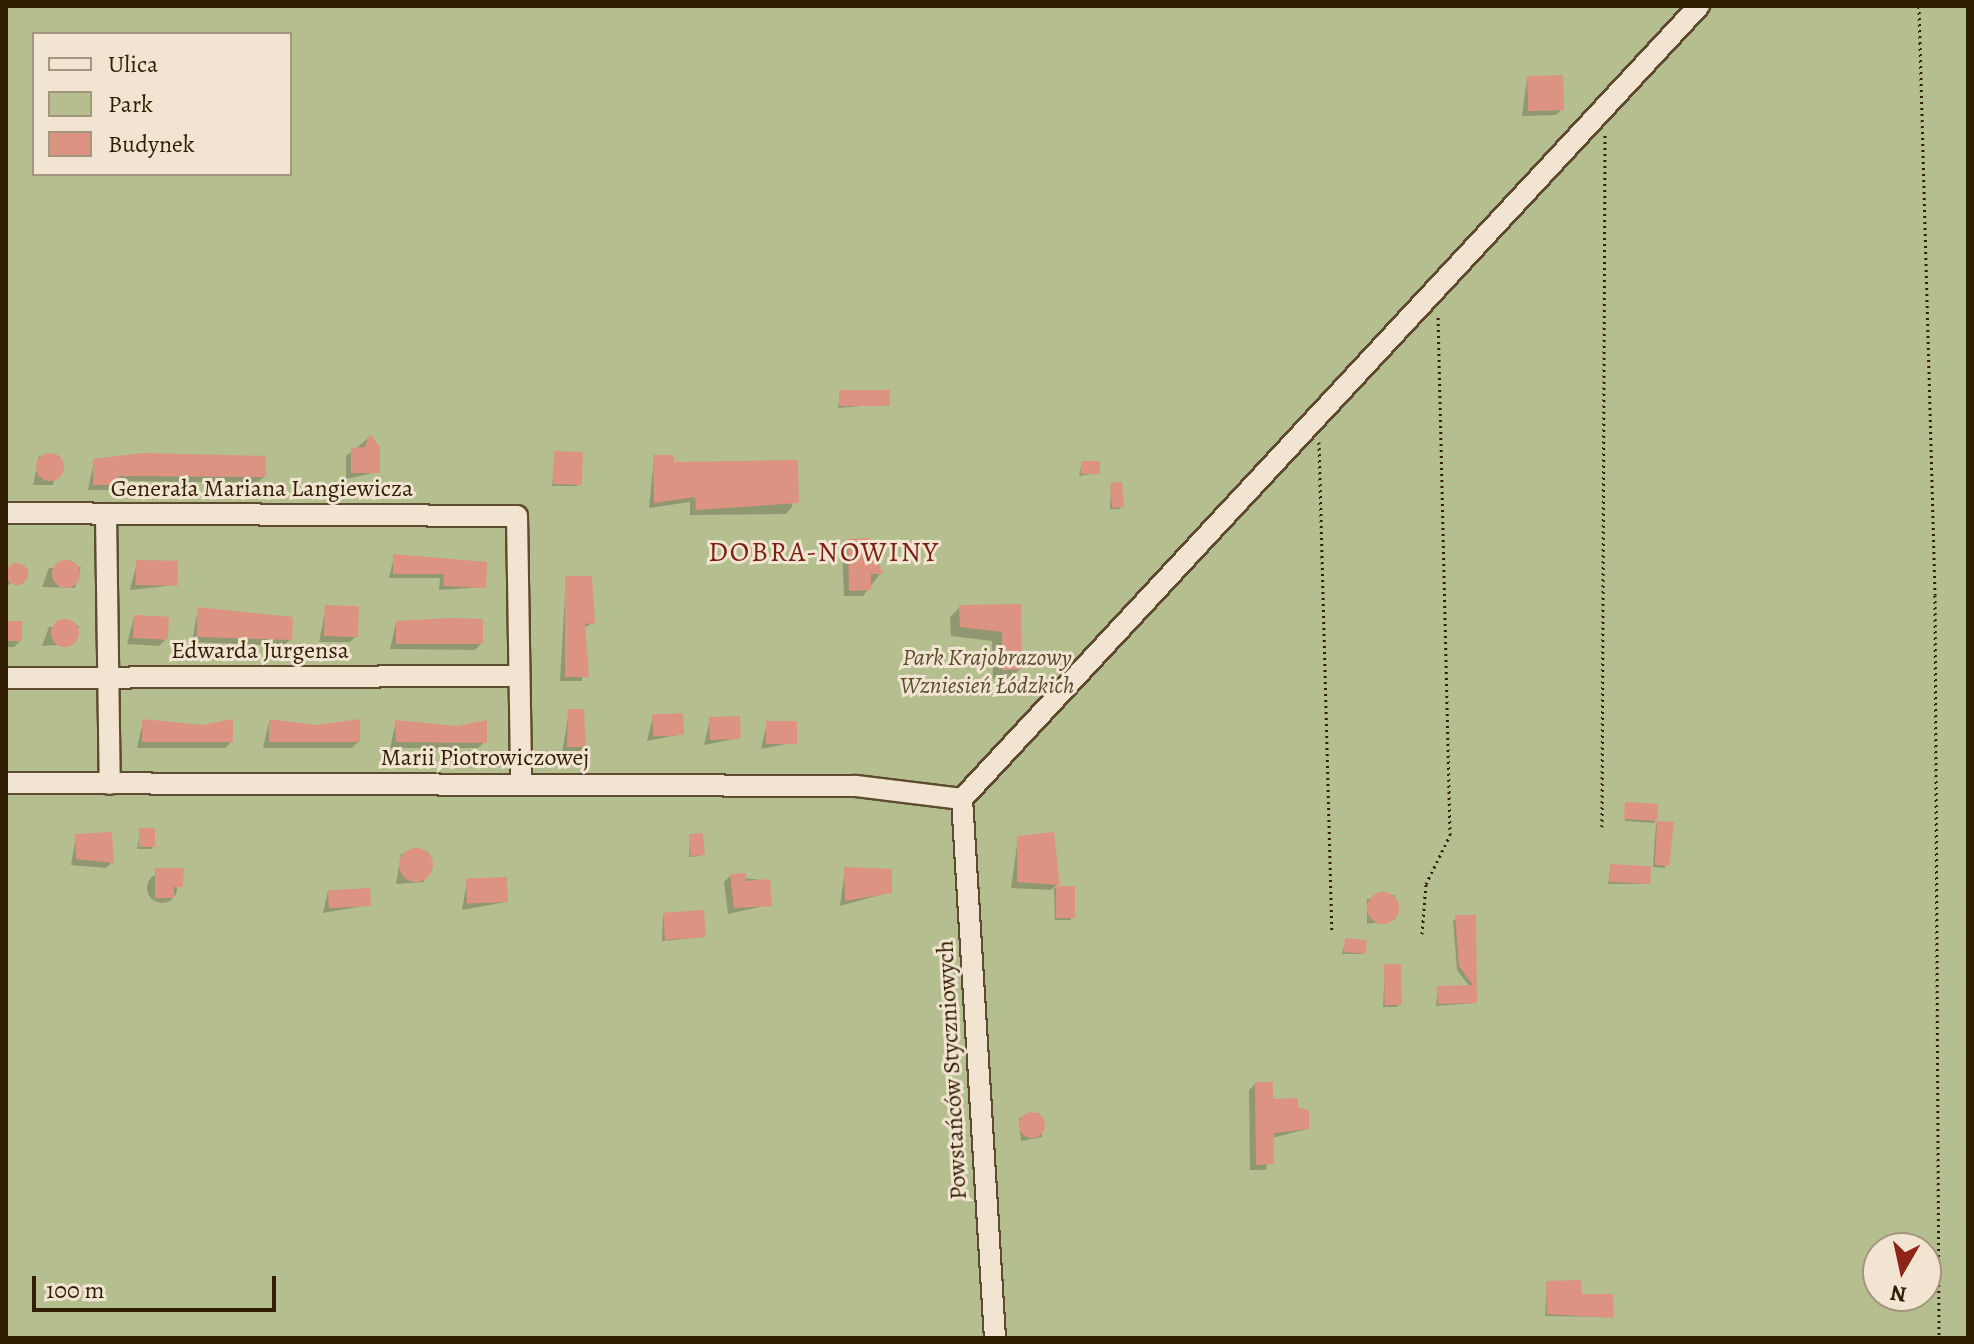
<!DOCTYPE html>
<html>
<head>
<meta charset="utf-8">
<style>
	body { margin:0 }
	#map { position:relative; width:1974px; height:1344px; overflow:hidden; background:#e9d7b8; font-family:Alegreya,serif }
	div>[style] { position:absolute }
	.green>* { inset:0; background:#b5be8f }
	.shadow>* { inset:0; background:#0003; transform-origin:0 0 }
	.round { border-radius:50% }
	.building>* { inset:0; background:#dd9381; transform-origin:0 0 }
	.path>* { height:3px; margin-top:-1.5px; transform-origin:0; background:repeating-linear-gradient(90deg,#311e03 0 2px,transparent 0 6px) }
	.roads { filter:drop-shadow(2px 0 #5f4c30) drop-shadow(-2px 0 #5f4c30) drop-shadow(0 2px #5f4c30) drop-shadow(0 -2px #5f4c30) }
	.minor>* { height:20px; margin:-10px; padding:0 10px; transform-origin:10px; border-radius:10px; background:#f1e5d1 }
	span { translate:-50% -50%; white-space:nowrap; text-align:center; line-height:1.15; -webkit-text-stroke:6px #f1e5d1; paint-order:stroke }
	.street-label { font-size:24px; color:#311e03 }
	.park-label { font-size:24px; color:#594e2d; font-style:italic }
	.quarter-label { font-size:28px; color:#7a1f14; letter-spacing:2px }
	.frame { position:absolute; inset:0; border:8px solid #311e03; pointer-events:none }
	.legend { position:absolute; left:32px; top:32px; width:260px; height:144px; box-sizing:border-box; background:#f1e5d1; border:2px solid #a4957f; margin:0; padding:10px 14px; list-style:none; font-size:24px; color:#311e03 }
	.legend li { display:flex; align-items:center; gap:16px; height:40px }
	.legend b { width:40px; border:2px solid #a4957f }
	.north { position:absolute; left:1862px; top:1232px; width:80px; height:80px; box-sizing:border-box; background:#f1e5d1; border:2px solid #a4957f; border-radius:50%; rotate:189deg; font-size:22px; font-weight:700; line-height:32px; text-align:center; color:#311e03 }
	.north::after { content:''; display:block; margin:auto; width:28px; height:36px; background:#8f2418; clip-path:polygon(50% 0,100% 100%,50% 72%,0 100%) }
	.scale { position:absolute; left:32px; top:1276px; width:244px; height:36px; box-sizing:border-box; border:4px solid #311e03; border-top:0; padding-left:10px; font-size:24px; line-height:28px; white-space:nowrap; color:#311e03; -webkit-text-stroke:6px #f1e5d1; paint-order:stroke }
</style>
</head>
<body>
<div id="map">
	<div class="green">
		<div style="clip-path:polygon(evenodd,6px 6px,1968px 6px,1968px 1338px,6px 1338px,6px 6px,34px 34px,290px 34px,290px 174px,34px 174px,34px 34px,6px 6px,1878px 1248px,1926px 1248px,1926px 1296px,1878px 1296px,1878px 1248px)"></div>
	</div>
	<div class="shadow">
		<div style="clip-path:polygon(1527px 78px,1562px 109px,1556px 115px,1522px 116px)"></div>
		<div style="clip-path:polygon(840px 392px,888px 404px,838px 408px)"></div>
		<div style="clip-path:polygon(370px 437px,378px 472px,346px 479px,346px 456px)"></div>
		<div style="clip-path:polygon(555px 453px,580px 484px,577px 486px,552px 486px)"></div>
		<div style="clip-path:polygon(39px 456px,60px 456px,53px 485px,33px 485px)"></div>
		<div style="clip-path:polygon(654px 457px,672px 464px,796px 462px,792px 507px,786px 514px,690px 515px,690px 502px,649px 508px)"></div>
		<div style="clip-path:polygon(94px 461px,264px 477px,257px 483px,117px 481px,111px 490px,88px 490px)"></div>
		<div style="clip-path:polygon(1082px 463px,1098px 473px,1079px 476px)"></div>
		<div style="clip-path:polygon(1111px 485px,1122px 506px,1119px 509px,1110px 509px)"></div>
		<div style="clip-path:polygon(849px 541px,880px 574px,863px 596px,844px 596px,842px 547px)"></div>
		<div style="clip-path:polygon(394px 556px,484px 587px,439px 590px,440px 578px,389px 578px)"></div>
		<div style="clip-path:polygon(137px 562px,175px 585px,130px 590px)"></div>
		<div style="clip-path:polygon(81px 567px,75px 588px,42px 587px,49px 568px)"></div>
		<div style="clip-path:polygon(6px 568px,28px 568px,6px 587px)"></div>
		<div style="clip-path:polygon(566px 578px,593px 623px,583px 628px,582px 681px,560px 681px)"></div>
		<div style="clip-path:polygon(1019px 606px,1020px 669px,1010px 679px,993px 679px,992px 641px,951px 636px,950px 617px,960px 607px)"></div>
		<div style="clip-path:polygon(326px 607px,356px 636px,350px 642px,319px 642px)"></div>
		<div style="clip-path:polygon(198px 609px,290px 640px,283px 646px,192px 642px)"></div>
		<div style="clip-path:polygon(134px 617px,165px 640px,159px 646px,127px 644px)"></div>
		<div style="clip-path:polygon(6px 623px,20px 641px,14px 647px,6px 647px)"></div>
		<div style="clip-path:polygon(396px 623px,481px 644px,475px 650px,390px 649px)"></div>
		<div style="clip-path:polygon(79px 626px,73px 644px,42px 646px,49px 627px)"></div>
		<div style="clip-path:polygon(569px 711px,584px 747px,577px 753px,562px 753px)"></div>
		<div style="clip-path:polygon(653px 716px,682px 734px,647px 741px)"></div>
		<div style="clip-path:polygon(710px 719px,739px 738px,704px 745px)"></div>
		<div style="clip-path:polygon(143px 721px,231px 742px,225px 748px,137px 748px)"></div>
		<div style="clip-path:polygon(269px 722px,358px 742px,352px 748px,263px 748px)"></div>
		<div style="clip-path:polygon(396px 722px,485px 742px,478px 748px,390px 748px)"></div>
		<div style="clip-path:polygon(767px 723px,796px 742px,761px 749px)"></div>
		<div style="left:1626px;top:804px;width:30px;height:17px;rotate:4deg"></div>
		<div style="clip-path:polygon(1656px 823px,1671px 824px,1665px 868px,1653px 867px)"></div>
		<div style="clip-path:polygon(140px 830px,153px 846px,151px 849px,137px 849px)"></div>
		<div style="clip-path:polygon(76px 836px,112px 862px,106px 868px,71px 865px)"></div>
		<div style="clip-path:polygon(690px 836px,702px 854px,700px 856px,689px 857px)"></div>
		<div style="clip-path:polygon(1018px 838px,1058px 884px,1051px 890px,1011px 888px)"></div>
		<div style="clip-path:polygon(429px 852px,424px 882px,396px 884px,401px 854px)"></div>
		<div style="clip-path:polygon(1611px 866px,1648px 884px,1608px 884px)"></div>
		<div style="clip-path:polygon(845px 869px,890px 892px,840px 906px)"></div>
		<div class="round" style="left:147px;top:873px;width:30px;height:30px"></div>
		<div style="clip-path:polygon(730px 876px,768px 881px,769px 905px,728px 914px,724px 882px)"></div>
		<div style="clip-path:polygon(467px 881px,506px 902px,462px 910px)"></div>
		<div style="clip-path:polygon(1054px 888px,1073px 888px,1071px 920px,1055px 920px)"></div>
		<div style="clip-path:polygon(328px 891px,369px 905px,323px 913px)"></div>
		<div style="clip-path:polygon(1395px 895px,1395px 920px,1367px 924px,1367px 899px)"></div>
		<div style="clip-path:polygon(663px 915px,704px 937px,662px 941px)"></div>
		<div style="clip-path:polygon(1474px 917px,1475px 1003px,1436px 1006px,1438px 988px,1470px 987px,1457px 970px,1453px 920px)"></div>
		<div style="clip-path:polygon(1346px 940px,1364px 954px,1342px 954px)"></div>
		<div style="clip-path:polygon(1385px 967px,1400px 1004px,1397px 1007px,1383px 1007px)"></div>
		<div style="clip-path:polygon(1255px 1084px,1271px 1101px,1296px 1108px,1307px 1129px,1272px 1138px,1266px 1170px,1250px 1170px,1249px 1090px)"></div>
		<div style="clip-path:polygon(1040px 1113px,1042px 1137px,1021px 1141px,1019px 1118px)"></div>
		<div style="clip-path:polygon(1547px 1283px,1580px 1296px,1612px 1317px,1545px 1316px)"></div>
	</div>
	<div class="building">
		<div style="left:1563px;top:75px;width:35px;height:36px;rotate:88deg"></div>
		<div style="left:839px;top:390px;width:51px;height:16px"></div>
		<div style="clip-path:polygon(370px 434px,380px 447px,380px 473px,351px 473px,351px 448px,365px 447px)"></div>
		<div style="left:554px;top:451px;width:29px;height:33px;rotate:2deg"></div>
		<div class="round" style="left:36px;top:453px;width:28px;height:28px"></div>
		<div style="clip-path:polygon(142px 453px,266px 456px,266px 477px,119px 476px,119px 485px,93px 485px,93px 459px)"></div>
		<div style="clip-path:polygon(653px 455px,674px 455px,674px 462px,798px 460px,799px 503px,696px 510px,695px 497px,654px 503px)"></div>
		<div style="left:1081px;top:461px;width:19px;height:13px"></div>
		<div style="left:1122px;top:482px;width:25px;height:12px;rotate:85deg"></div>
		<div style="clip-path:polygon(870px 538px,883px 574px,871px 574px,871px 590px,849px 591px,848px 539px)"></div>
		<div style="clip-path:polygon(393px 554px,487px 562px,486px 588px,443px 586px,444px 574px,393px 574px)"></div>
		<div class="round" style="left:52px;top:560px;width:28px;height:28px"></div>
		<div style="left:136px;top:560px;width:42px;height:25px;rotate:1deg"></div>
		<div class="round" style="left:6px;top:563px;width:22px;height:22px"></div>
		<div style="clip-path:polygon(565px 576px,592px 576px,595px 623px,585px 624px,589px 677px,565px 677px)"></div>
		<div style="clip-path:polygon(1021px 604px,1022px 669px,1002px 670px,1002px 632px,960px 627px,959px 605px)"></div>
		<div style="left:325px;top:605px;width:34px;height:31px;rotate:2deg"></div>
		<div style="clip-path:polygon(197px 607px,293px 617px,292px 640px,197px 637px)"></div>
		<div style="left:134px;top:615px;width:35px;height:23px;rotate:3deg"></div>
		<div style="clip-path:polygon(449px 618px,483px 619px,483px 644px,396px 644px,396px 621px)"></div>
		<div class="round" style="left:51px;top:619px;width:28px;height:28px"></div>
		<div style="left:6px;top:621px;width:16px;height:20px"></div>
		<div style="clip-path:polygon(568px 709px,584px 709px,586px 747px,567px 747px)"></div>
		<div style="left:683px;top:713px;width:22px;height:31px;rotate:87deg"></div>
		<div style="left:740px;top:716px;width:23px;height:31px;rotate:88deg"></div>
		<div style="clip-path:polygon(142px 719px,203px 725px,233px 719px,233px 742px,142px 742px)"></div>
		<div style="clip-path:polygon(269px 719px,316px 725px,360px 719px,360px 742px,269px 742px)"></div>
		<div style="clip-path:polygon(395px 720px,456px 726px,487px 720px,487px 743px,396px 742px)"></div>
		<div style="left:766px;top:721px;width:31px;height:23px"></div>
		<div style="left:1625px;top:802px;width:33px;height:17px;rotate:3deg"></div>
		<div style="clip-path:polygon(1657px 821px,1674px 822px,1669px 866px,1655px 865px)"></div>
		<div style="left:139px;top:828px;width:16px;height:19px"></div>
		<div style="clip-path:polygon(112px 832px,114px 863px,76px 859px,75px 834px)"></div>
		<div style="clip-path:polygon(1054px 832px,1060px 885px,1017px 882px,1017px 836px)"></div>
		<div style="left:703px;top:833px;width:22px;height:14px;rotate:85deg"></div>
		<div class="round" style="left:399px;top:848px;width:34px;height:34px"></div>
		<div style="left:1610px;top:864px;width:41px;height:18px;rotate:3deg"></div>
		<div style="clip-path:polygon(844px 867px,892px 869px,892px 893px,845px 901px)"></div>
		<div style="clip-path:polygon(155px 868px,184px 868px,183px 887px,174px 887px,174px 898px,155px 898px)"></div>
		<div style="clip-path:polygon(746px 873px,746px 881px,770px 879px,772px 906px,734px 908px,730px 874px)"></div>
		<div style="left:507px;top:877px;width:25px;height:41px;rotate:88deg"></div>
		<div style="left:1056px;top:886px;width:19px;height:32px"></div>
		<div style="left:370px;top:888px;width:18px;height:42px;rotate:87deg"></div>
		<div class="round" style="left:1367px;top:892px;width:32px;height:32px"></div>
		<div style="left:704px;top:910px;width:27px;height:41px;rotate:86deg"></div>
		<div style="clip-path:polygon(1455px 915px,1476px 915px,1477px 1003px,1438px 1004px,1437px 986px,1473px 985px,1459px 966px)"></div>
		<div style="left:1345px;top:938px;width:22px;height:14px;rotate:5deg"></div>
		<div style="left:1401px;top:964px;width:41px;height:17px;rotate:89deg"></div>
		<div style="clip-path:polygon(1255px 1082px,1273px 1082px,1273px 1099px,1298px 1098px,1298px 1107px,1309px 1111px,1309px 1129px,1274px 1133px,1274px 1164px,1256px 1165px)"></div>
		<div class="round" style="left:1019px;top:1112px;width:26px;height:26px"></div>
		<div style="clip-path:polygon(1581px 1280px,1582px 1294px,1613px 1294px,1614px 1318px,1547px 1314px,1546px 1281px)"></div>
	</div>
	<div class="path">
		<div style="left:1919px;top:6px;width:589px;rotate:88.44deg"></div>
		<div style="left:1935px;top:595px;width:743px;rotate:89.69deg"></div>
		<div style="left:1319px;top:442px;width:491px;rotate:88.5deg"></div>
		<div style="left:1602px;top:827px;width:693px;rotate:-89.75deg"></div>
		<div style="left:1422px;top:934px;width:50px;rotate:-85.4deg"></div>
		<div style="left:1426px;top:884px;width:55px;rotate:-63.9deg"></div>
		<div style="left:1450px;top:835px;width:519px;rotate:-91.32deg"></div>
	</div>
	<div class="roads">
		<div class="minor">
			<div style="left:6px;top:513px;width:511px;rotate:0.34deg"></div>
			<div style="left:517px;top:516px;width:268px;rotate:89.1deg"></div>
			<div style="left:106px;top:514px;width:270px;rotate:89.2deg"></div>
			<div style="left:6px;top:678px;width:509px;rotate:-0.23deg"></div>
			<div style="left:6px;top:783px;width:850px;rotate:0.2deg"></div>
			<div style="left:856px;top:786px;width:107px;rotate:7deg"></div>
			<div style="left:962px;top:799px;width:1083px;rotate:-47.1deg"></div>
			<div style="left:962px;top:799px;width:540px;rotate:86.5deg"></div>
		</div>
	</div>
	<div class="street-label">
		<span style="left:262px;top:489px">Generała Mariana Langiewicza</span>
		<span style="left:260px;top:651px">Edwarda Jurgensa</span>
		<span style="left:485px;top:758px">Marii Piotrowiczowej</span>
		<span style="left:952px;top:1070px;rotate:-93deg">Powstańców Styczniowych</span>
	</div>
	<div class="park-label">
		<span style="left:987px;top:672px">Park Krajobrazowy<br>Wzniesień Łódzkich</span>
	</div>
	<div class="quarter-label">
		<span style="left:824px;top:552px">DOBRA-NOWINY</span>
	</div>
	<div class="frame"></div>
	<ul class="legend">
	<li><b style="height:10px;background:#f1e5d1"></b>Ulica</li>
	<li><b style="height:22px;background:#b5be8f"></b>Park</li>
	<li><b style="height:22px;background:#dd9381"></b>Budynek</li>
	</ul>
	<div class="north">N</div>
	<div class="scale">100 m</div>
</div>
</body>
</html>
